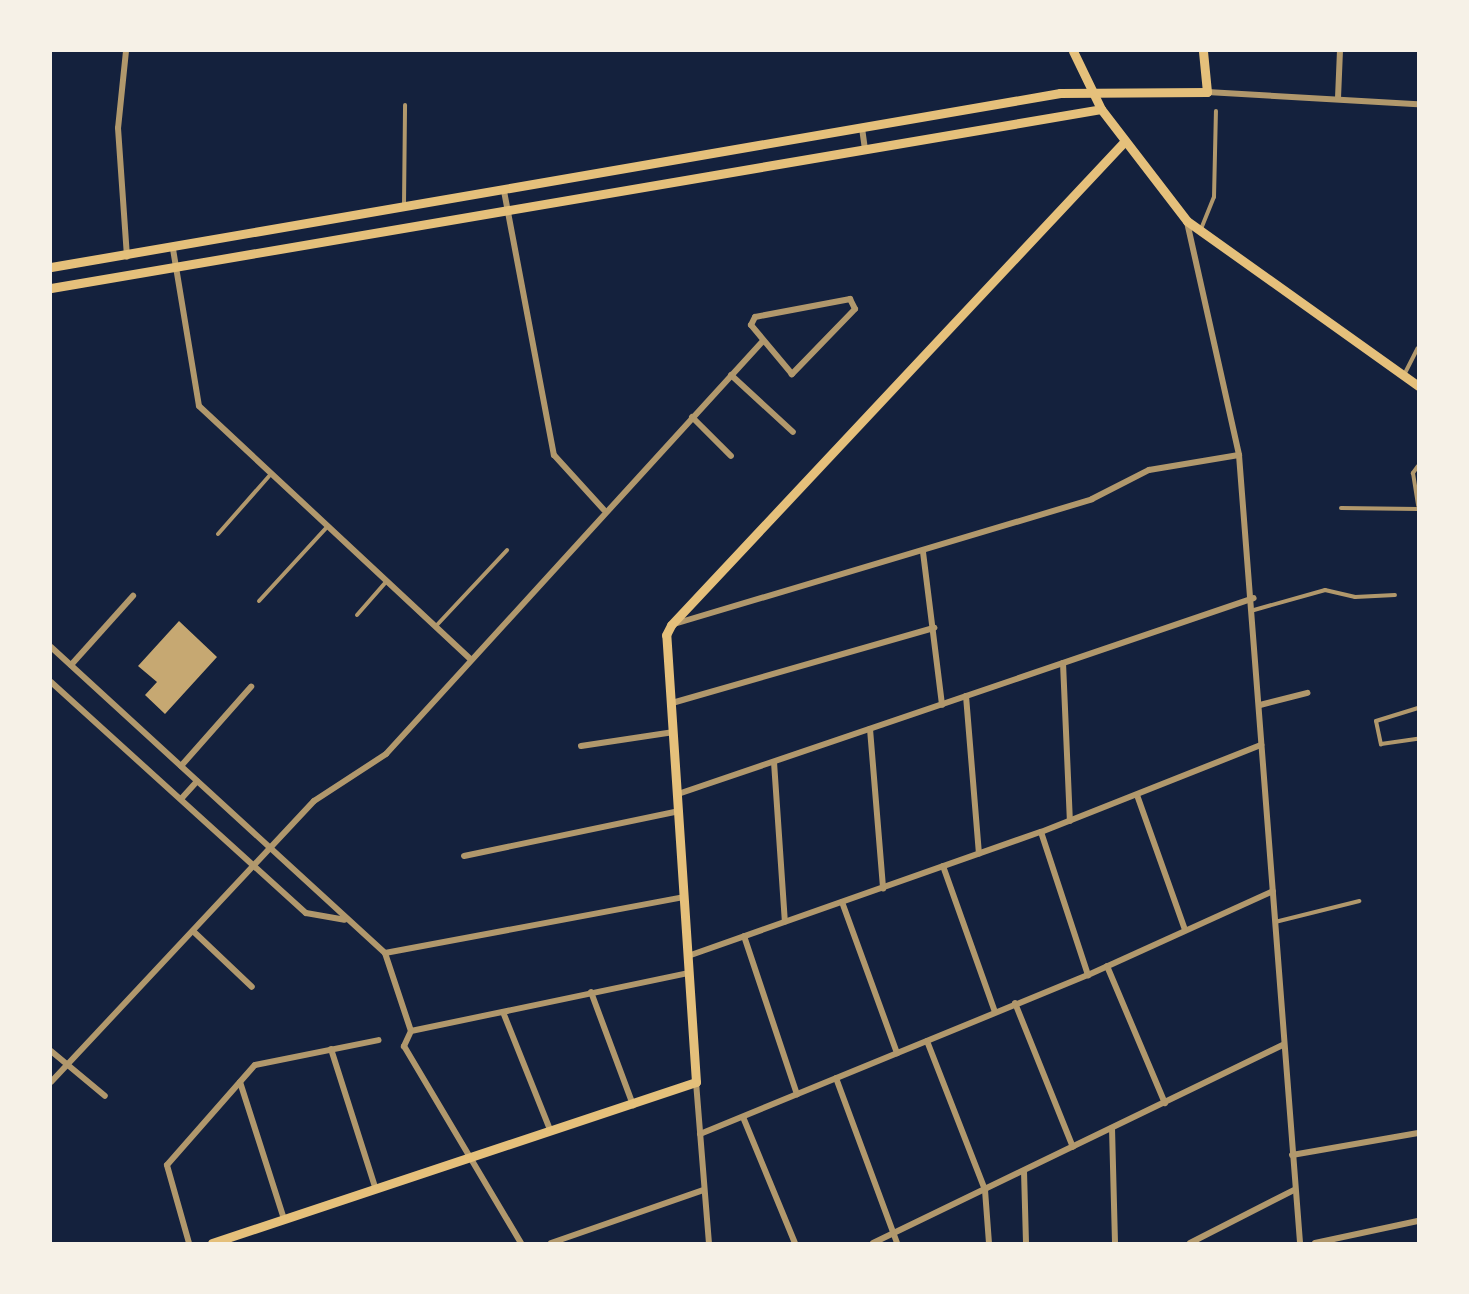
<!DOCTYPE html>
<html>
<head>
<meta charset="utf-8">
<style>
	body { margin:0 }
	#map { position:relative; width:1469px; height:1294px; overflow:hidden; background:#14213d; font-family:Commissioner,sans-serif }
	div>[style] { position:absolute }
	.building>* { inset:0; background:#c6a872 }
	.service>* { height:4px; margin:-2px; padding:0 2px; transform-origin:2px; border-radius:2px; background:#b1986c }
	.minor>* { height:6px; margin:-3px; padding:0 3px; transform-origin:3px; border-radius:3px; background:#b1986c }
	.secondary>* { height:9px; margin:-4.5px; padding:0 4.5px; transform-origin:4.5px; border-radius:4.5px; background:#e5c07b }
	span { translate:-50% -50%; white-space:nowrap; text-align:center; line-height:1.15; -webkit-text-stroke:4.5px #f6f1e7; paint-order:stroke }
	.frame { position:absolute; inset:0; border:52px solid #f6f1e7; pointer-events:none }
</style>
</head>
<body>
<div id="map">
	<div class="building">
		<div style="clip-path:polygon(179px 621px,217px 657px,165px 714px,145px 695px,157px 682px,138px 666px)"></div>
	</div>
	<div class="service">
		<div style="left:404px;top:205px;width:100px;rotate:-89.4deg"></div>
		<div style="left:1201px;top:229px;width:35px;rotate:-68deg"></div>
		<div style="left:1214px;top:197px;width:86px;rotate:-88.7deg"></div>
		<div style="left:1404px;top:375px;width:30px;rotate:-63deg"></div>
		<div style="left:1418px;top:466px;width:9px;rotate:126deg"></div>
		<div style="left:1413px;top:473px;width:33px;rotate:81deg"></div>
		<div style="left:1341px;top:508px;width:77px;rotate:0.7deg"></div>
		<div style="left:218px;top:534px;width:79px;rotate:-48.6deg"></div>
		<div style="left:259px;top:601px;width:100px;rotate:-47.4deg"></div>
		<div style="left:1254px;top:610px;width:74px;rotate:-15.7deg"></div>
		<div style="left:1325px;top:590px;width:31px;rotate:13deg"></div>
		<div style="left:1355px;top:597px;width:40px;rotate:-2.9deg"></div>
		<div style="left:357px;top:615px;width:44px;rotate:-48.7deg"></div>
		<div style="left:436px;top:626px;width:104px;rotate:-46.9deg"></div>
		<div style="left:1418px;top:708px;width:44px;rotate:162.8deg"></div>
		<div style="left:1376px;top:721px;width:24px;rotate:78deg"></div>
		<div style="left:1381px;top:744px;width:37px;rotate:-8deg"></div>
		<div style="left:1275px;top:922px;width:87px;rotate:-14deg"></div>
	</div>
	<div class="minor">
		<div style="left:126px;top:51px;width:77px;rotate:95.9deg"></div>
		<div style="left:118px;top:128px;width:129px;rotate:86deg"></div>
		<div style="left:1207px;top:92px;width:211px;rotate:3.3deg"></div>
		<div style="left:1338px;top:98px;width:47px;rotate:-87.6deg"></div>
		<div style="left:862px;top:128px;width:21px;rotate:82deg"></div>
		<div style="left:504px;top:191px;width:269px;rotate:79.3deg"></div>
		<div style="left:554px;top:455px;width:74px;rotate:47.7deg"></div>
		<div style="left:1187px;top:222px;width:239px;rotate:77.4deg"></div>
		<div style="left:1239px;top:455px;width:790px;rotate:85.57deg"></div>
		<div style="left:173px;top:249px;width:159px;rotate:80.6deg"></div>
		<div style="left:199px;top:406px;width:371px;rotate:43deg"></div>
		<div style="left:850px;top:299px;width:11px;rotate:63deg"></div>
		<div style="left:855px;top:309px;width:91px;rotate:134.1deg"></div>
		<div style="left:792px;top:374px;width:64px;rotate:-129.9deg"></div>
		<div style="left:751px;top:325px;width:9px;rotate:-63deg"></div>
		<div style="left:755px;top:317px;width:97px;rotate:-10.7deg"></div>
		<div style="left:731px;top:375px;width:84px;rotate:42.6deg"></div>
		<div style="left:692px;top:417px;width:55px;rotate:45deg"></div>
		<div style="left:923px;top:552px;width:154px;rotate:82.9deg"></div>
		<div style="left:674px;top:624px;width:436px;rotate:-16.6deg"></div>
		<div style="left:1092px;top:499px;width:64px;rotate:-27deg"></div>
		<div style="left:1149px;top:470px;width:91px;rotate:-9.5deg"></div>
		<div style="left:51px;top:647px;width:453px;rotate:42.5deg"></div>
		<div style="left:385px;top:953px;width:82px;rotate:71.6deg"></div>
		<div style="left:411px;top:1031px;width:17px;rotate:115deg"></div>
		<div style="left:404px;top:1046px;width:229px;rotate:59.3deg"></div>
		<div style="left:1063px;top:663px;width:158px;rotate:87.5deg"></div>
		<div style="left:71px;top:665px;width:93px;rotate:-48.1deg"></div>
		<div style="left:51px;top:682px;width:344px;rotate:42.2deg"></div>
		<div style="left:306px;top:913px;width:39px;rotate:10deg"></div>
		<div style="left:966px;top:696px;width:158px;rotate:85.3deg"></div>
		<div style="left:672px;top:703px;width:273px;rotate:-16deg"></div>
		<div style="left:1260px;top:705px;width:49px;rotate:-14.3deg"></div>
		<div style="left:870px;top:729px;width:160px;rotate:85.3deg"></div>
		<div style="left:581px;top:746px;width:94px;rotate:-8.6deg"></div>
		<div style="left:774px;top:762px;width:160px;rotate:86.1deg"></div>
		<div style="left:181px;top:766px;width:106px;rotate:-48.5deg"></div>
		<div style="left:678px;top:794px;width:608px;rotate:-18.79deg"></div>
		<div style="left:1137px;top:795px;width:143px;rotate:70.4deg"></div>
		<div style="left:181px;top:799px;width:24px;rotate:-48deg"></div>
		<div style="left:1041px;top:832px;width:151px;rotate:71.8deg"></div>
		<div style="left:464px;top:856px;width:220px;rotate:-11.8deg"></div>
		<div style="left:943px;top:866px;width:155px;rotate:70.4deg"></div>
		<div style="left:842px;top:902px;width:161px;rotate:70deg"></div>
		<div style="left:193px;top:931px;width:81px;rotate:43.5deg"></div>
		<div style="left:744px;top:936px;width:167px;rotate:71.5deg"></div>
		<div style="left:385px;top:953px;width:305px;rotate:-10.6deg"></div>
		<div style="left:688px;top:956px;width:374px;rotate:-19.4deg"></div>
		<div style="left:1041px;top:832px;width:237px;rotate:-21.6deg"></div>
		<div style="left:1107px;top:966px;width:149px;rotate:67.1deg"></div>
		<div style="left:591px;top:992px;width:121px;rotate:69.6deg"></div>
		<div style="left:1015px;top:1003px;width:155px;rotate:68.1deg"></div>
		<div style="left:503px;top:1012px;width:129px;rotate:68.2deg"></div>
		<div style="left:411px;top:1031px;width:284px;rotate:-11.8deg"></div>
		<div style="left:927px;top:1041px;width:160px;rotate:68.7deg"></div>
		<div style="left:985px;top:1190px;width:53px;rotate:85.7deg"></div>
		<div style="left:331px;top:1049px;width:145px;rotate:72.3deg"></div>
		<div style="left:51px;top:1051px;width:70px;rotate:39.8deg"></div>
		<div style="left:836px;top:1078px;width:176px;rotate:69.7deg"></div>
		<div style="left:51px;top:1082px;width:385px;rotate:-46.9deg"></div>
		<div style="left:314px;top:801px;width:86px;rotate:-33.1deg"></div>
		<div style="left:386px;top:754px;width:559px;rotate:-47.61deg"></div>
		<div style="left:240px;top:1082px;width:144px;rotate:72.2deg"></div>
		<div style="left:696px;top:1082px;width:162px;rotate:85.4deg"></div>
		<div style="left:743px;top:1117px;width:136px;rotate:67.6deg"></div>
		<div style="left:1112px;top:1128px;width:115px;rotate:88.5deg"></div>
		<div style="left:700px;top:1134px;width:419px;rotate:-22.3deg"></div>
		<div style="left:1088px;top:975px;width:203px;rotate:-24.4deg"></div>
		<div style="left:1292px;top:1155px;width:128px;rotate:-9.9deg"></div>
		<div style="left:1024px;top:1171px;width:72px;rotate:88.4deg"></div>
		<div style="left:189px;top:1243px;width:81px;rotate:-105.8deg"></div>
		<div style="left:167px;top:1165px;width:133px;rotate:-48.7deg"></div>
		<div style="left:255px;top:1065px;width:126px;rotate:-11.4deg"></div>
		<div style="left:551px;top:1243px;width:161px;rotate:-19.2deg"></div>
		<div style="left:873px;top:1243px;width:455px;rotate:-25.8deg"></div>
		<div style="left:1190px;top:1243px;width:117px;rotate:-27deg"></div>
		<div style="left:1315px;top:1243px;width:105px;rotate:-12.1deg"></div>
	</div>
	<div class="secondary">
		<div style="left:1073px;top:51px;width:64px;rotate:64.2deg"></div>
		<div style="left:1101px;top:109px;width:141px;rotate:52.5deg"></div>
		<div style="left:1187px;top:221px;width:284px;rotate:35.5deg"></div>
		<div style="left:51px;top:267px;width:1024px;rotate:-9.78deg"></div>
		<div style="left:1060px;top:93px;width:147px;rotate:-0.4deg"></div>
		<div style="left:1207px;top:92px;width:41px;rotate:-95.6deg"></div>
		<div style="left:51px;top:288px;width:1065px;rotate:-9.67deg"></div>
		<div style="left:212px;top:1243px;width:510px;rotate:-18.4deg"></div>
		<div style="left:696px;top:1082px;width:448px;rotate:-93.8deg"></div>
		<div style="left:666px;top:635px;width:11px;rotate:-63deg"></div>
		<div style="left:671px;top:625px;width:662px;rotate:-46.84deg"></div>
	</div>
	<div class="frame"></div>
</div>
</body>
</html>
